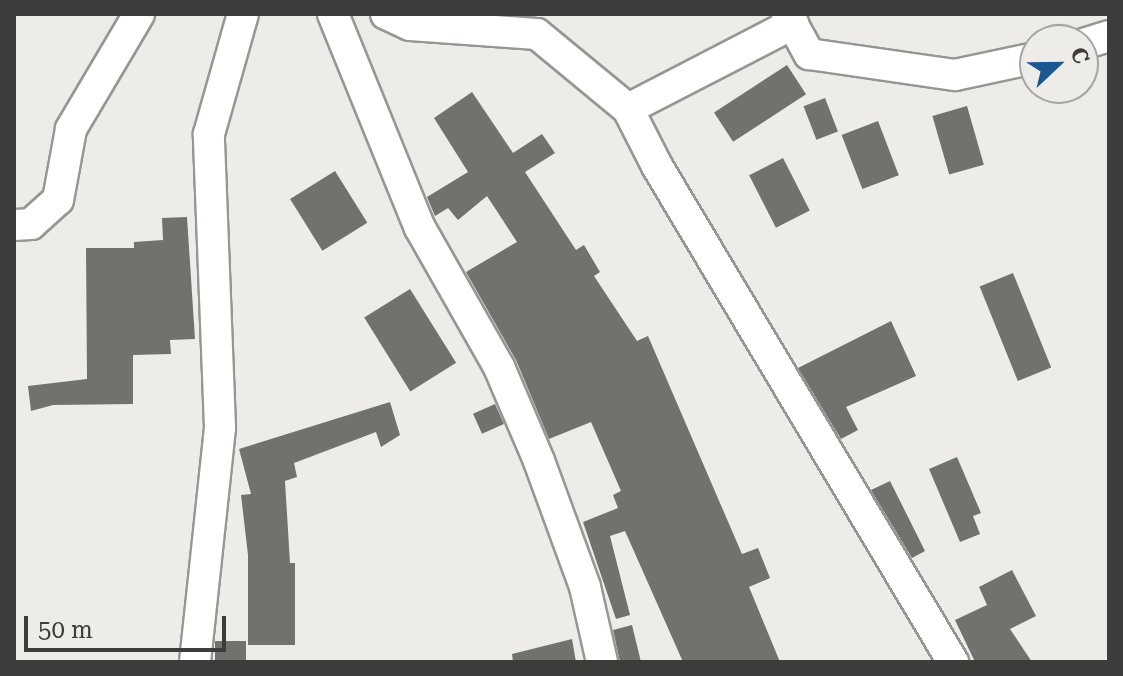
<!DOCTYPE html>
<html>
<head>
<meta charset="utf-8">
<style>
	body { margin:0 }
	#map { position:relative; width:1123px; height:676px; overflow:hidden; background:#edece9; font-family:"Roboto Serif",serif }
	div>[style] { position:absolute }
	.building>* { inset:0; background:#71716e; transform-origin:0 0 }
	.roads { filter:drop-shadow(2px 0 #969692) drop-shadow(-2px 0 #969692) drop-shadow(0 2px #969692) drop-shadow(0 -2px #969692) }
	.street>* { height:30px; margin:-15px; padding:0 15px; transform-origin:15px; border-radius:15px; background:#fff }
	span { translate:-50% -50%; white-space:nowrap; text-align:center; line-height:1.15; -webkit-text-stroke:8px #edece9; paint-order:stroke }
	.frame { position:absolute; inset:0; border:16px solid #3d3c3b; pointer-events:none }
	.north { position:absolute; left:1019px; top:24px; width:80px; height:80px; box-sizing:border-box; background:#edece9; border:2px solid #a7a6a3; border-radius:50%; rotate:68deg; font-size:22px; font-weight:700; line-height:32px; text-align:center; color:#3d3c3b }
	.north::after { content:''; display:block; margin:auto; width:28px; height:36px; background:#1b588f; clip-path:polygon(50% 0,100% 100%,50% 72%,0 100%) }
	.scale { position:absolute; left:24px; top:616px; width:202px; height:36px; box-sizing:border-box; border:4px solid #3d3c3b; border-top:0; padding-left:10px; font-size:24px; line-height:28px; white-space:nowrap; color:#3d3c3b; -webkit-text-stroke:6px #edece9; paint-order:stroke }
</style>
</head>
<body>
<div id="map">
	<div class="building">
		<div style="left:787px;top:65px;width:35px;height:87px;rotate:57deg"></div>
		<div style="clip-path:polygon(472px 92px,513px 153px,542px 134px,555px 153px,525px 172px,576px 250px,584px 245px,600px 272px,594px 276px,637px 341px,648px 336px,742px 554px,758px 548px,770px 578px,749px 587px,780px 662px,683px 662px,625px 531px,610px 536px,630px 615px,616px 619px,583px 522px,618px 508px,613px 495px,621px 491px,591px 422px,549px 439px,516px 360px,466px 272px,517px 242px,487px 196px,458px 220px,448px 208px,435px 216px,427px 197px,468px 172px,434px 118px)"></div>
		<div style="left:825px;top:98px;width:36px;height:23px;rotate:69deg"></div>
		<div style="left:967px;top:106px;width:61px;height:36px;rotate:74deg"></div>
		<div style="left:878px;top:121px;width:58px;height:39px;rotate:69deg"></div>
		<div style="left:783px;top:158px;width:59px;height:38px;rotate:63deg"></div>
		<div style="left:335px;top:171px;width:61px;height:53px;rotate:58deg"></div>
		<div style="clip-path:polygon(187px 217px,195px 339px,170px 340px,171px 354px,133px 355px,133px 404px,53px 405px,31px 411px,28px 386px,87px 379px,86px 248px,134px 248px,134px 242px,163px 240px,162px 218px)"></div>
		<div style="left:1013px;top:273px;width:102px;height:36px;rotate:68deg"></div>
		<div style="left:410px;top:289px;width:87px;height:54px;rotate:58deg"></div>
		<div style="clip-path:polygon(891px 321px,916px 376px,846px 407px,858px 430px,841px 439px,798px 368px)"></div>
		<div style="clip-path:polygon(390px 402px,400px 435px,381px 447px,376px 432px,294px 463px,297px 477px,285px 481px,290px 563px,295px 563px,295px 645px,248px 645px,248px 555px,241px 495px,251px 494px,239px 449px)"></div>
		<div style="left:495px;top:404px;width:22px;height:24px;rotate:66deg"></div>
		<div style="clip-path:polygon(957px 457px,981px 513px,973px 516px,980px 534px,960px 542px,929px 469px)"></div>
		<div style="clip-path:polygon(890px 481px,925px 551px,912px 558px,871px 490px)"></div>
		<div style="clip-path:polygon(1012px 570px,1036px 616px,1010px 629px,1032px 662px,975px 662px,955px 620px,987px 605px,979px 587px)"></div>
		<div style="clip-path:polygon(632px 625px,641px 662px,620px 662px,613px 630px)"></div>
		<div style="clip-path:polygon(572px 639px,576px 662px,513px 662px,512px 654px)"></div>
		<div style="left:246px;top:641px;width:21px;height:31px;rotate:90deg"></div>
	</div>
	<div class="roads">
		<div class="street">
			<div style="left:333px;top:14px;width:231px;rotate:67.9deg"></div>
			<div style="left:420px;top:228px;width:160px;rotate:60.4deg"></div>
			<div style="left:499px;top:367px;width:102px;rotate:66.9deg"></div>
			<div style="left:539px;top:461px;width:134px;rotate:69.9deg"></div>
			<div style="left:585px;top:587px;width:77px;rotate:77.2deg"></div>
			<div style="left:386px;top:14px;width:26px;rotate:25deg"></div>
			<div style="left:410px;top:25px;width:127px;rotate:4.1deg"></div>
			<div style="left:537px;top:34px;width:118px;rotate:39.5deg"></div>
			<div style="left:628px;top:109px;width:186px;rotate:-27.3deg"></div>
			<div style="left:787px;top:14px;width:46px;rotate:61.2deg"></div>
			<div style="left:809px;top:54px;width:148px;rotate:8.2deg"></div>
			<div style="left:955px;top:75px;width:82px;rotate:-12deg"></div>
			<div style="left:1083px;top:44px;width:27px;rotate:-17deg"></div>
			<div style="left:628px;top:109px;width:64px;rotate:63deg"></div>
			<div style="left:657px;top:166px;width:578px;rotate:59.17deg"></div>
			<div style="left:14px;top:225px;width:17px;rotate:-3deg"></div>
			<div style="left:31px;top:224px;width:36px;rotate:-42deg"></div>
			<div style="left:58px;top:200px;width:72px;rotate:-79.6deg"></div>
			<div style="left:71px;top:129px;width:134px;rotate:-59.4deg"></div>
			<div style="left:195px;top:662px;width:236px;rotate:-83.9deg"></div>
			<div style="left:220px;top:427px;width:293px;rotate:-92.2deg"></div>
			<div style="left:209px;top:134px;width:125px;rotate:-74.2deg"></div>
		</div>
	</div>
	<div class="frame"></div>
	<div class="north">С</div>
	<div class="scale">50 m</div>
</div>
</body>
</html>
